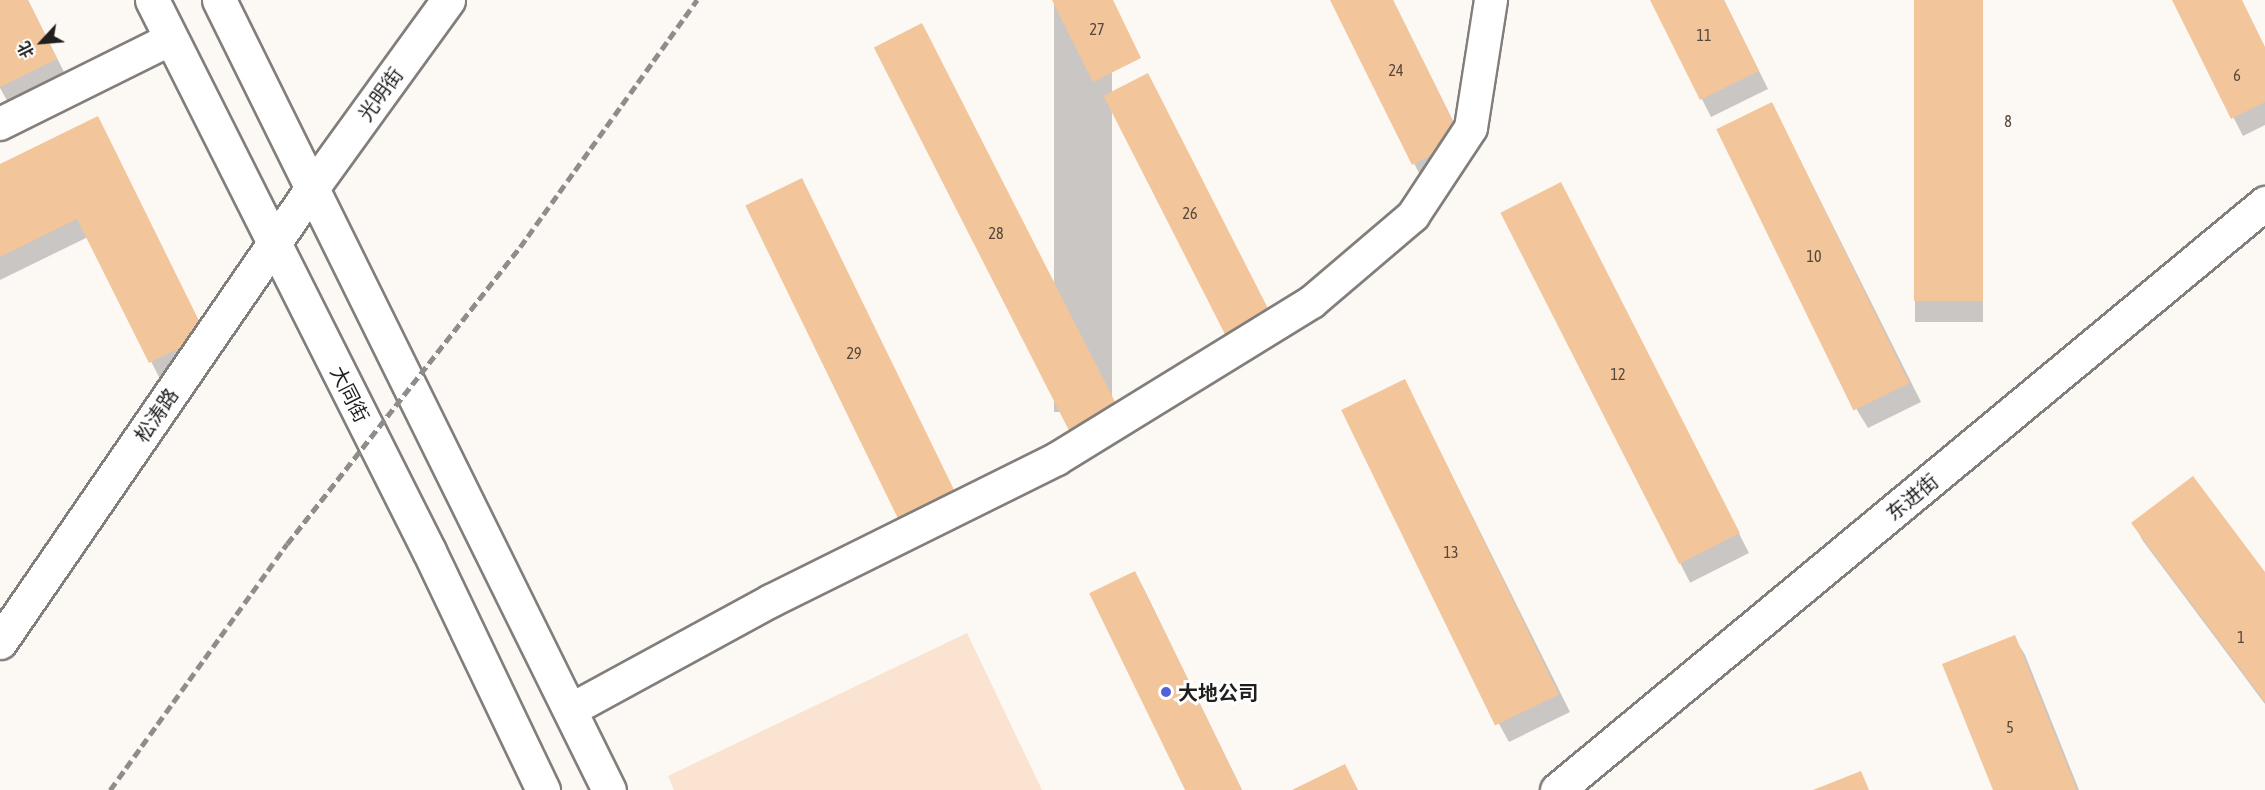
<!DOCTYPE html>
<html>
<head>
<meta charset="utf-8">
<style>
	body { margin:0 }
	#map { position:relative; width:2265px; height:790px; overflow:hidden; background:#fcf8f4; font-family:"Asap Condensed","Noto Sans SC",sans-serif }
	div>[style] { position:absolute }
	.green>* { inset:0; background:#fae4d1 }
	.shadow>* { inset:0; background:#0003; transform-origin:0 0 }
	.building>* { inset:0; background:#f3c59b; transform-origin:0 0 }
	.roads { filter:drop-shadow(2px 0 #827e7b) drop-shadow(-2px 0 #827e7b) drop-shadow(0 2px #827e7b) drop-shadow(0 -2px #827e7b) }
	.minor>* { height:32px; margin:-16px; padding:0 16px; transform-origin:16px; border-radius:16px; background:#fff }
	.tertiary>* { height:33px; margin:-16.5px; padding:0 16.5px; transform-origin:16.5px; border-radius:16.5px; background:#fff }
	.secondary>* { height:33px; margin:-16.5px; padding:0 16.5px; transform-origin:16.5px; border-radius:16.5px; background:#fff }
	.primary>* { height:33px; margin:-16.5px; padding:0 16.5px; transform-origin:16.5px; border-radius:16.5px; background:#fff }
	.rail>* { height:4.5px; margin-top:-2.25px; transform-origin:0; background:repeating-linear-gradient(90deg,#8f8c8a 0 9px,transparent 0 13.5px) }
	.dots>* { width:16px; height:16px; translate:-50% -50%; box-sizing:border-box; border:3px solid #fff; border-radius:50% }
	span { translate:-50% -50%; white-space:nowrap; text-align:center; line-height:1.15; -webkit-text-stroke:6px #fff; paint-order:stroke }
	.number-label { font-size:16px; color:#56483d }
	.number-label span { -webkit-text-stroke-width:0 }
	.street-label { font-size:20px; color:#211f1e }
	.poi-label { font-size:20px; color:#211f1e; font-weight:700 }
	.left { translate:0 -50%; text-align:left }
	.north { position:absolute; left:12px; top:12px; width:60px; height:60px; -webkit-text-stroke:4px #fff; paint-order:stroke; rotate:244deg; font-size:16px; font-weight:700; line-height:24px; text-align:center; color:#211f1e }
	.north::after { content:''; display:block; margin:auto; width:21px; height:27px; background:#211f1e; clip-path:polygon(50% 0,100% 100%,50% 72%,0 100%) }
</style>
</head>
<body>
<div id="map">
	<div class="green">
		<div style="clip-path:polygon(967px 633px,1042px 790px,674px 790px,668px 776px)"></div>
	</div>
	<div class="shadow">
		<div style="clip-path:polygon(0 0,28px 0,67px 78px,10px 106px,0 88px)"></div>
		<div style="left:1054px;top:0;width:58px;height:412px"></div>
		<div style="clip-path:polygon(1332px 0,1393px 0,1472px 159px,1424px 183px)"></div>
		<div style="clip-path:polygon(1652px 0,1724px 0,1768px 89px,1711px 117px)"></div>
		<div style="left:1915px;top:0;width:68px;height:322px"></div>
		<div style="clip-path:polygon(2173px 0,2241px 0,2265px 48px,2265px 125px,2243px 136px)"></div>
		<div style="clip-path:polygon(922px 25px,1128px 437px,1081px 460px)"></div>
		<div style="clip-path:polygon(1772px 104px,1921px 402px,1868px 428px,1857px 410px)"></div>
		<div style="clip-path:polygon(97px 118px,215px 354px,161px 381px,88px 237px,0 280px,0 166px)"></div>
		<div style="left:1561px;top:184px;width:414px;height:66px;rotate:63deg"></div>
		<div style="clip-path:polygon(1405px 381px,1570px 712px,1509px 742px,1499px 724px)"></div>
		<div style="clip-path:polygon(2133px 523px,2265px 574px,2265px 704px,2143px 541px)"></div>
		<div style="clip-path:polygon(1135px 573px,1145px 591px,1242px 790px,1187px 790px)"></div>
		<div style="clip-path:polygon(2014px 637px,2025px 655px,2079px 790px,1994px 790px)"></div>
	</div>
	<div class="building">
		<div style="clip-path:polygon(0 0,28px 0,57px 59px,0 87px)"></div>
		<div style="clip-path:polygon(1052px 0,1113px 0,1141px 58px,1093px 82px)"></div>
		<div style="clip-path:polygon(1330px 0,1393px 0,1462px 140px,1412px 165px)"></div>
		<div style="clip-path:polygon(1650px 0,1724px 0,1759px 71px,1700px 100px)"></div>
		<div style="left:1914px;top:0;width:69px;height:301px"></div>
		<div style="clip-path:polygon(2172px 0,2242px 0,2265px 47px,2265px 102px,2231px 119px)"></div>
		<div style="left:922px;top:23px;width:441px;height:54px;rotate:63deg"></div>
		<div style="left:1148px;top:73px;width:288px;height:50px;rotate:63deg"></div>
		<div style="left:1772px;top:102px;width:313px;height:62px;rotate:64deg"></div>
		<div style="clip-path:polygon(98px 116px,206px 335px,149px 363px,77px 219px,0 257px,0 164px)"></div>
		<div style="left:802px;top:178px;width:359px;height:63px;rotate:64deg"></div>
		<div style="left:1561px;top:182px;width:394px;height:68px;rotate:63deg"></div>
		<div style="left:1405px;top:379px;width:351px;height:71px;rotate:64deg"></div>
		<div style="clip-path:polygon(2193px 476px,2265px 572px,2265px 702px,2131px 523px)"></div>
		<div style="left:1135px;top:571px;width:244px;height:51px;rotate:64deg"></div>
		<div style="clip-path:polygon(2015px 635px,2077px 790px,1993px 790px,1942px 664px)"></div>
		<div style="clip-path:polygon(1345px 764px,1358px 790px,1292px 790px)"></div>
		<div style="clip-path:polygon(1861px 771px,1869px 790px,1813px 790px)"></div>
	</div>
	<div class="roads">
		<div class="minor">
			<div style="left:0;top:124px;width:191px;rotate:-26.4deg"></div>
			<div style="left:571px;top:710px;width:228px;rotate:-28.6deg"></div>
			<div style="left:771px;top:601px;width:319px;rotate:-26.4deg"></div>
			<div style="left:1057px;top:459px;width:299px;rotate:-31.6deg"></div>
			<div style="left:1312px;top:302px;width:133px;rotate:-40.4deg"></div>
			<div style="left:1413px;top:216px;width:105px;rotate:-56.6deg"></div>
			<div style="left:1471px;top:128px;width:130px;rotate:-81.1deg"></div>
		</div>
		<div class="tertiary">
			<div style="left:0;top:642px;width:551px;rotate:-55.5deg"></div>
		</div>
		<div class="secondary">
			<div style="left:312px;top:188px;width:232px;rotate:-54.1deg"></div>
			<div style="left:1557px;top:790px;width:920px;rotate:-39.66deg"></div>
		</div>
		<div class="primary">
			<div style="left:152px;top:0;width:617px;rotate:63.31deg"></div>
			<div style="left:429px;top:551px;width:265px;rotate:64.5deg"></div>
			<div style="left:219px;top:0;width:881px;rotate:63.73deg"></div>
		</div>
	</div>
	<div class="rail">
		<div style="left:110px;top:790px;width:303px;rotate:-54.3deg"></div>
		<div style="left:287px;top:544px;width:377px;rotate:-51.9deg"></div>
		<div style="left:520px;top:247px;width:304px;rotate:-54.4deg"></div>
	</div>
	<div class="dots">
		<div style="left:1166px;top:692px;background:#5361d7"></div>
	</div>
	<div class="number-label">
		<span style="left:1097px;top:29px">27</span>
		<span style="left:1704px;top:35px">11</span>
		<span style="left:1396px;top:70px">24</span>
		<span style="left:2237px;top:75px">6</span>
		<span style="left:2008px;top:121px">8</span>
		<span style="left:1190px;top:213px">26</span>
		<span style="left:996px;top:233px">28</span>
		<span style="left:1814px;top:256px">10</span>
		<span style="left:854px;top:353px">29</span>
		<span style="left:1618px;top:374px">12</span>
		<span style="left:1451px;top:552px">13</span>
		<span style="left:2241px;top:637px">1</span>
		<span style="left:2010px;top:727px">5</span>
	</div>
	<div class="street-label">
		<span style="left:380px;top:94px;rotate:-54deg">光明街</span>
		<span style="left:350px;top:394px;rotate:63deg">大同街</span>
		<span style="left:156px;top:415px;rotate:-55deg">松涛路</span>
		<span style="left:1912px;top:497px;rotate:-40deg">东进街</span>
	</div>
	<div class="poi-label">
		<span class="left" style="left:1178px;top:692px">大地公司</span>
	</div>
	<div class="north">北</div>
</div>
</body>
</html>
